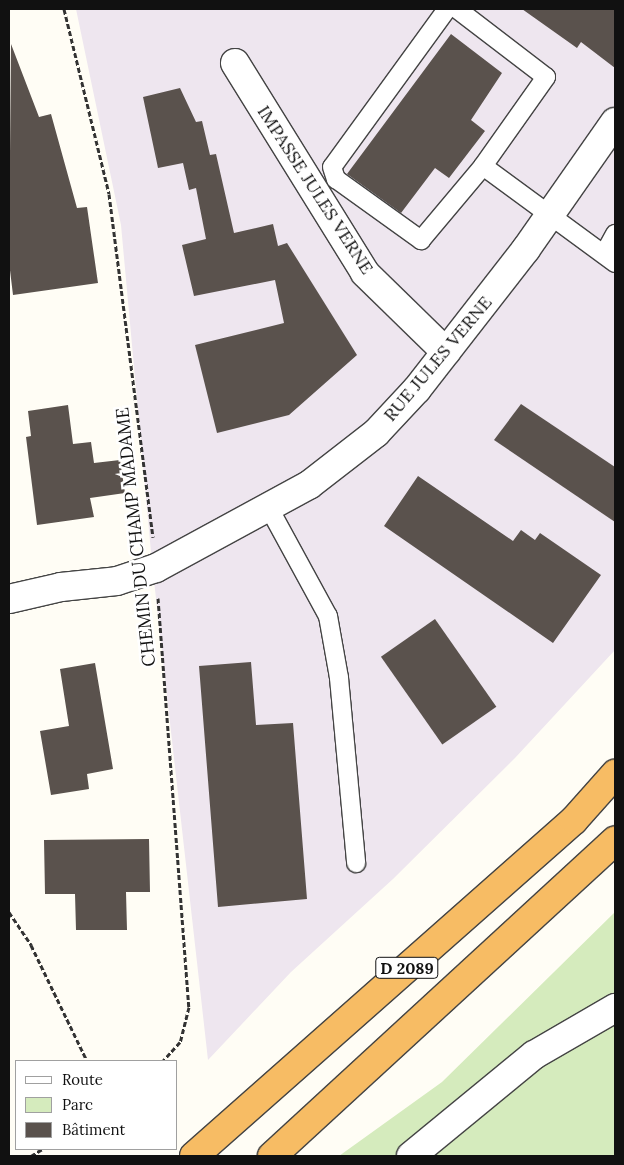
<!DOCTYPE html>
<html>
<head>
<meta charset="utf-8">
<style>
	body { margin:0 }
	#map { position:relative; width:624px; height:1165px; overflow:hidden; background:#fffdf5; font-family:Lora,serif }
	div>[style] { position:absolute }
	.industrial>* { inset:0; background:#eee6ef }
	.green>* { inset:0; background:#d5ebbd }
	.building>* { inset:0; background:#5a524d; transform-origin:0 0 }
	.path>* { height:3px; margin-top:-1.5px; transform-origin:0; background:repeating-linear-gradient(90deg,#333 0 5px,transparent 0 7.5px) }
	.roads { filter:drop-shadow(1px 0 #444) drop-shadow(-1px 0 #444) drop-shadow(0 1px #444) drop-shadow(0 -1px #444) }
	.service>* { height:18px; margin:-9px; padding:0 9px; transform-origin:9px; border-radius:9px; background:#fff }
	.minor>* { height:28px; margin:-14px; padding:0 14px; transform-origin:14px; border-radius:14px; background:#fff }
	.trunk>* { height:28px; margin:-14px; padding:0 14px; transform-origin:14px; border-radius:14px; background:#f7bc64 }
	span { translate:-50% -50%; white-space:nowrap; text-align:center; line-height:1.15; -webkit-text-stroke:5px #fff; paint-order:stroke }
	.shield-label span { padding:1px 4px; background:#fff; border:1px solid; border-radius:4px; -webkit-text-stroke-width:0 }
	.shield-label { font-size:16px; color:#111; font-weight:700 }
	.street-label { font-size:18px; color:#111 }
	.frame { position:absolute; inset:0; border:10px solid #111; pointer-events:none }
	.legend { position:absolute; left:15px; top:1060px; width:162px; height:90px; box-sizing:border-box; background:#fff; border:1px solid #a0a0a0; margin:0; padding:6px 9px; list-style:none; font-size:15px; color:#111 }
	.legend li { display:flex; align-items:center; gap:10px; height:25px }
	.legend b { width:25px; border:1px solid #a0a0a0 }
</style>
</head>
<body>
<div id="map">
	<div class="industrial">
		<div style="clip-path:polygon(76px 9px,615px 9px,615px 650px,515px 758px,393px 879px,291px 972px,208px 1060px,152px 563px,121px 225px)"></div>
	</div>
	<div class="green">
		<div style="clip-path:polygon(615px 912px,615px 1156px,339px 1156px,442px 1082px)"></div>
	</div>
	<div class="building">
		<div style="clip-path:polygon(522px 9px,615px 9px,615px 68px,581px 42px,577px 48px)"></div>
		<div style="clip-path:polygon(451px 34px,502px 73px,471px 120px,485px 131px,449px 178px,435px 168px,401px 213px,347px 174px)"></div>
		<div style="clip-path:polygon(11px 44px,39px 117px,51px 114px,77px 208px,87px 207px,98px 283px,13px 295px,9px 262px)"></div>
		<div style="clip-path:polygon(180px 88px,196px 122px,202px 121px,210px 155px,216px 154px,234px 233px,273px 224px,278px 246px,287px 243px,357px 355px,289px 415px,217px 433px,195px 345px,284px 323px,275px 280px,194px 296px,182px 245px,206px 239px,196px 188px,189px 190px,183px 163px,158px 168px,143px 97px)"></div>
		<div style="clip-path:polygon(521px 404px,615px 467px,615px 522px,494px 440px)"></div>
		<div style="clip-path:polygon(68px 405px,73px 444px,91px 442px,94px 463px,120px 460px,125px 493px,90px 498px,94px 517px,37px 525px,26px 437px,31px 436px,28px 411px)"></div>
		<div style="clip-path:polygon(418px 476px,513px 541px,521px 530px,535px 540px,540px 533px,601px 575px,553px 643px,384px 526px)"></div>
		<div style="left:435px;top:619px;width:107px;height:66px;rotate:55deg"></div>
		<div style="clip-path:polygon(251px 662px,256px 725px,293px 723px,307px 899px,218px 907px,199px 666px)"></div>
		<div style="clip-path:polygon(95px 663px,113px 769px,87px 774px,89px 789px,51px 795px,40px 731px,69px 726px,60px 669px)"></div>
		<div style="clip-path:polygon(149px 839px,150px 892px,126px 892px,127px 930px,76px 930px,75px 894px,45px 894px,44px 840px)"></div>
	</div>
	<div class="path">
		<div style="left:64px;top:9px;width:190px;rotate:76.3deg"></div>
		<div style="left:109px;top:194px;width:346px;rotate:82.7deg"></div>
		<div style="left:158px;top:598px;width:410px;rotate:85.7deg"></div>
		<div style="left:189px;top:1007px;width:36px;rotate:104deg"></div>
		<div style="left:180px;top:1042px;width:25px;rotate:132deg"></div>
		<div style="left:9px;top:912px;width:40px;rotate:56deg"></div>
		<div style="left:31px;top:945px;width:129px;rotate:64.2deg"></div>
		<div style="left:31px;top:1156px;width:13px;rotate:-32deg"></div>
	</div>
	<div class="roads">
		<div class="service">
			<div style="left:447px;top:9px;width:195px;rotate:126deg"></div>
			<div style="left:332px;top:167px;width:13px;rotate:72deg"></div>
			<div style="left:336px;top:179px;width:105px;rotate:35.7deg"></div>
			<div style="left:421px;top:240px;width:97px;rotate:-50deg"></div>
			<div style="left:457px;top:9px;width:112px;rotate:37.4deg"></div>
			<div style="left:546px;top:77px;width:109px;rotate:125.3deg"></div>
			<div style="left:483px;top:166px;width:164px;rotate:36.3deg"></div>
			<div style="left:604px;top:254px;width:23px;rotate:-61deg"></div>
			<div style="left:269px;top:508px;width:123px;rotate:61.4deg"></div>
			<div style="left:328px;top:616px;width:63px;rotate:79.9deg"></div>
			<div style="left:339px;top:678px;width:186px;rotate:84.7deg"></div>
		</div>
		<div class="minor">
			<div style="left:235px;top:63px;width:247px;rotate:58.2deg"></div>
			<div style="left:365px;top:273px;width:113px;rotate:44.3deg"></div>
			<div style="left:9px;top:599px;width:53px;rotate:-13deg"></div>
			<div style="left:61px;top:587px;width:56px;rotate:-6.1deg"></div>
			<div style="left:117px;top:581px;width:41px;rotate:-18.4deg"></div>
			<div style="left:156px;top:568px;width:174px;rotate:-28.5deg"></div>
			<div style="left:309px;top:485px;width:85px;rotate:-37.8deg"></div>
			<div style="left:376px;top:433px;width:60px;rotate:-47deg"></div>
			<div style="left:417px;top:389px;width:177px;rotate:-52.1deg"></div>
			<div style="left:526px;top:249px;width:155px;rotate:-55deg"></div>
			<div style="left:411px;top:1156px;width:159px;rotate:-39.4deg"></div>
			<div style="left:534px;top:1055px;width:94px;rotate:-30.1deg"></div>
		</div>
		<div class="trunk">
			<div style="left:194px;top:1156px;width:507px;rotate:-41.48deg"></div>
			<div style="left:574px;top:820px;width:62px;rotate:-48.3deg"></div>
			<div style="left:272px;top:1156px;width:466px;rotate:-42.6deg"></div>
		</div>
	</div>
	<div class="shield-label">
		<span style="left:407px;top:968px">D 2089</span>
	</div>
	<div class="street-label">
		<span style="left:315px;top:190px;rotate:57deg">IMPASSE JULES VERNE</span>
		<span style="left:438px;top:359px;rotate:-50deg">RUE JULES VERNE</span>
		<span style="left:136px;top:537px;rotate:-96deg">CHEMIN DU CHAMP MADAME</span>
	</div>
	<div class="frame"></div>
	<ul class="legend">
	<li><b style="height:6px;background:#fff"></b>Route</li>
	<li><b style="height:14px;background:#d5ebbd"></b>Parc</li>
	<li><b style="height:14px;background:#5a524d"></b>Bâtiment</li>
	</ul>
</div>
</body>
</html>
